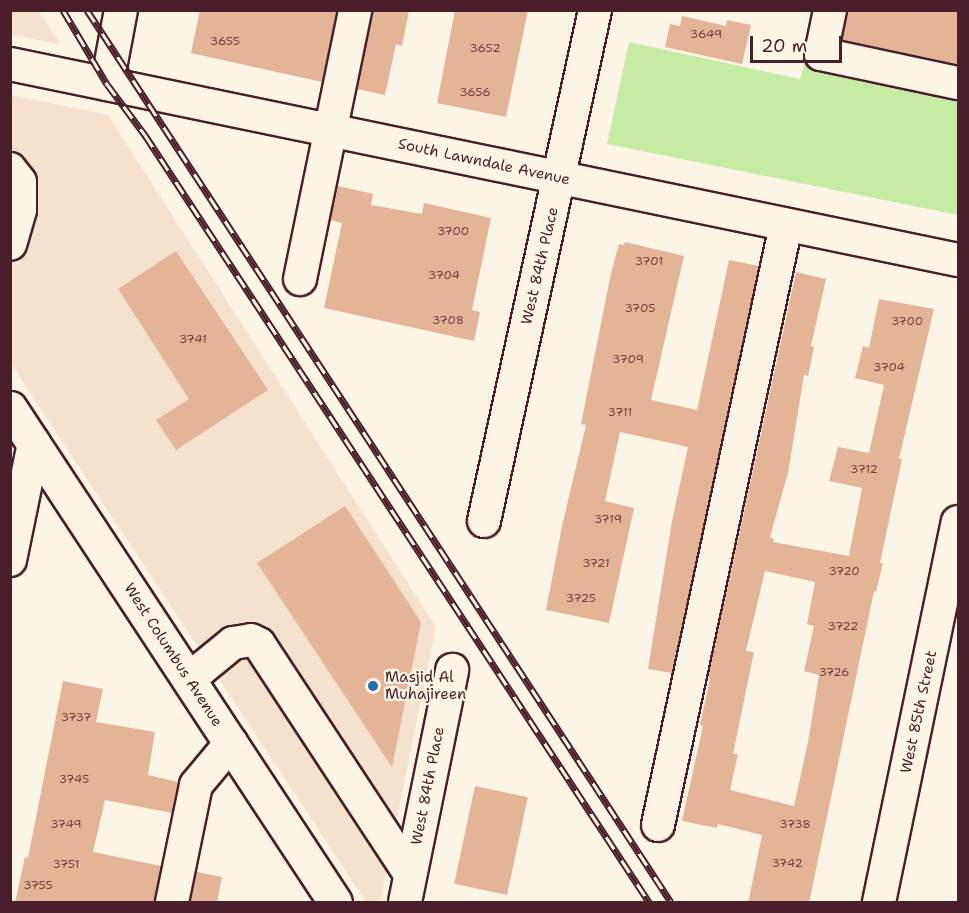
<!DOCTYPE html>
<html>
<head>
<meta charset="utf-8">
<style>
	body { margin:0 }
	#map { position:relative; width:969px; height:913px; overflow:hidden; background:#fcf5e5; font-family:"Shantell Sans",sans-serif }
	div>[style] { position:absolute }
	.built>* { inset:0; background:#f5e2cd }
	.green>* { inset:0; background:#c5eba5 }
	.building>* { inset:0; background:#e4b496; transform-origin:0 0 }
	.roads { filter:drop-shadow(2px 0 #4a1f2b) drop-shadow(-2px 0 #4a1f2b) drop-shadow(0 2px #4a1f2b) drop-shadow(0 -2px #4a1f2b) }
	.minor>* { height:32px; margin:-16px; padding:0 16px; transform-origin:16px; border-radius:16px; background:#fcf5e5 }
	.major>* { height:33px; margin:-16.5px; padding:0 16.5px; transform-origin:16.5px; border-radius:16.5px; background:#fcf5e5 }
	.rail>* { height:7px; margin-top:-3.5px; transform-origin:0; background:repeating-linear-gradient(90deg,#fcf5e5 0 14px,#4a1f2b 0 28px); box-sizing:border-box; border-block:2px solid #4a1f2b }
	.dots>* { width:16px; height:16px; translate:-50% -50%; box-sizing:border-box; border:3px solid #fcf5e5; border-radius:50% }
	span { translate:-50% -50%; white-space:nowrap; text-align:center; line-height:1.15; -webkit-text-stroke:4.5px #fcf5e5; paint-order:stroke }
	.number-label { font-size:12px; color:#704446 }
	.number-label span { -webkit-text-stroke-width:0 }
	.street-label { font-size:15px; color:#4a1f2b }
	.poi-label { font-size:15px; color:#4a1f2b }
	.left { translate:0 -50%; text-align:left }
	.frame { position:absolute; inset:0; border:12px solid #4a1f2b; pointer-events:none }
	.scale { position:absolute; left:750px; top:36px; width:92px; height:27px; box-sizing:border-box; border:3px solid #4a1f2b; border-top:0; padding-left:8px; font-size:18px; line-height:21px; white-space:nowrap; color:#4a1f2b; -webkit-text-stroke:4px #fcf5e5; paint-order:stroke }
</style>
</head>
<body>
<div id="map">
	<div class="built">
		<div style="clip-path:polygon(11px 10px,39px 11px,61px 45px,11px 34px)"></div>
		<div style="clip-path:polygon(10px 95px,108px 115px,436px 627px,380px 902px,366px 902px,11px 364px)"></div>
	</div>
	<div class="green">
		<div style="clip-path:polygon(629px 42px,800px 79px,805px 62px,958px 94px,958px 215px,607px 144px)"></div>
	</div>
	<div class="building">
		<div style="clip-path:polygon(200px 10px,337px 10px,322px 82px,191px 53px)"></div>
		<div style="clip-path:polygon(455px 10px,528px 10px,506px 117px,437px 103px)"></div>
		<div style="clip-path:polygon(848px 10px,958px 10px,958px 65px,842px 40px)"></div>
		<div style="clip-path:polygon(373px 11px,409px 11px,402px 46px,396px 44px,385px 95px,357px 89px)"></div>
		<div style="clip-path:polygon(682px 16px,726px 26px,727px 20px,751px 25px,742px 64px,665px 47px,670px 24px,680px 26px)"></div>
		<div style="clip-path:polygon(338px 186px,373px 194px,371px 205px,422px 214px,424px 203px,491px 218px,472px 310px,480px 312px,474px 341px,324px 308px,342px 223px,331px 220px)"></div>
		<div style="clip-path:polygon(625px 242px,684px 256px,651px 400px,697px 410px,729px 260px,759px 266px,672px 673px,648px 669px,672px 521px,688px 447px,620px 432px,605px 501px,634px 508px,609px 623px,546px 610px,562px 526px,586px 425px,581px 424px,611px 273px,619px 244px,624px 245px)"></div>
		<div style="clip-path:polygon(176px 251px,268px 390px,176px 450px,156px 420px,189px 399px,118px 289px)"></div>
		<div style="clip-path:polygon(evenodd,796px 272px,826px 279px,811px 346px,814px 347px,808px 376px,804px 375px,788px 473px,770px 537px,774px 539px,773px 542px,849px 556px,862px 488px,829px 481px,838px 447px,869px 453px,884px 385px,855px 378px,863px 346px,869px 348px,879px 299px,934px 309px,899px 459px,902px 459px,880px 563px,883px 563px,876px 592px,874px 591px,809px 903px,748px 903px,762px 835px,718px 824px,717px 828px,682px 821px,703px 726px,700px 725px,710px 679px,708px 678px,796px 272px,765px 571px,815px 582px,807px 624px,814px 626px,804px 671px,819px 675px,808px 742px,794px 806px,730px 790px,738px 754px,733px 754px,754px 652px,746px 651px,765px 571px)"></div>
		<div style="clip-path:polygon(345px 506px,421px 622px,392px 767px,257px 563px)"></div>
		<div style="clip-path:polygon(63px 681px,103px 689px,96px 722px,155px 732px,148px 775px,178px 782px,172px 813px,105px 800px,93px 852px,161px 866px,155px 903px,15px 903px,25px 857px,28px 858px)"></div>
		<div style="left:475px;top:786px;width:54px;height:100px;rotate:12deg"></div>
		<div style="clip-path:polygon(197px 872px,222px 877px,217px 903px,190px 903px)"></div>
	</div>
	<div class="roads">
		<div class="minor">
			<div style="left:830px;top:10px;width:45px;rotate:101.6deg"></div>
			<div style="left:821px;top:54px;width:140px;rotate:12deg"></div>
			<div style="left:10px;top:64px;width:968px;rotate:11.68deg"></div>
			<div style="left:107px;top:84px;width:75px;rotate:-79.3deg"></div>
			<div style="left:10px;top:169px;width:16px;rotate:52deg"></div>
			<div style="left:20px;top:182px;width:28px;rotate:90deg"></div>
			<div style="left:20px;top:210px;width:35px;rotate:106deg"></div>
			<div style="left:300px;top:279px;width:275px;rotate:-78.4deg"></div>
			<div style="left:484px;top:521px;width:523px;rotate:-77.74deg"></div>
			<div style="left:10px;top:560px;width:119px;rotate:-78.4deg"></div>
			<div style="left:189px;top:679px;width:57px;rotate:-39.3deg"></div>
			<div style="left:233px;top:643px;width:18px;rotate:-9deg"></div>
			<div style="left:251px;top:640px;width:9px;rotate:27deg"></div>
			<div style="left:259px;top:644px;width:275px;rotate:56.7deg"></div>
			<div style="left:658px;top:825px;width:614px;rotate:-77.96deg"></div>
			<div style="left:172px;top:902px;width:119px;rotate:-78.4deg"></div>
			<div style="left:196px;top:785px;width:55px;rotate:-50.2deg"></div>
			<div style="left:405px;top:902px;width:237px;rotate:-78.5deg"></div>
			<div style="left:879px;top:902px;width:388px;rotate:-78.3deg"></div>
		</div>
		<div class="major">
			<div style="left:10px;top:408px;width:591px;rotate:56.66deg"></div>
		</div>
	</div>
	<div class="rail">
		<div style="left:63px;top:10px;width:86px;rotate:59.3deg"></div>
		<div style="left:107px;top:84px;width:64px;rotate:53.3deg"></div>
		<div style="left:145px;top:135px;width:918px;rotate:56.69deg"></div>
		<div style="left:87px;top:10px;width:1066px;rotate:56.79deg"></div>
	</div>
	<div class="dots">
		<div style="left:373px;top:686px;background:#1f6fb2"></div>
	</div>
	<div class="number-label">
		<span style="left:706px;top:35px">3649</span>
		<span style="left:225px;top:42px">3655</span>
		<span style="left:485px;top:49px">3652</span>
		<span style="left:475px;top:93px">3656</span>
		<span style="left:453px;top:232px">3700</span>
		<span style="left:649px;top:262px">3701</span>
		<span style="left:444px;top:276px">3704</span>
		<span style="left:640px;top:309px">3705</span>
		<span style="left:448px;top:321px">3708</span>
		<span style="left:907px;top:322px">3700</span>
		<span style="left:193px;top:340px">3741</span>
		<span style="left:628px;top:360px">3709</span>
		<span style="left:889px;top:368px">3704</span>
		<span style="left:620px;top:413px">3711</span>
		<span style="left:864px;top:470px">3712</span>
		<span style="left:608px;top:520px">3719</span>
		<span style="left:596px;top:564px">3721</span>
		<span style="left:844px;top:572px">3720</span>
		<span style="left:581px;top:599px">3725</span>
		<span style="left:843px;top:627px">3722</span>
		<span style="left:834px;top:673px">3726</span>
		<span style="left:76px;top:718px">3737</span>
		<span style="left:74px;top:780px">3745</span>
		<span style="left:66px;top:825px">3749</span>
		<span style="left:795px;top:825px">3738</span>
		<span style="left:787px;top:864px">3742</span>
		<span style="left:66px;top:865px">3751</span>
		<span style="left:38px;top:886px">3755</span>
	</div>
	<div class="street-label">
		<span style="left:484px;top:162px;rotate:12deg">South Lawndale Avenue</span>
		<span style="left:540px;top:266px;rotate:-77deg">West 84th Place</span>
		<span style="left:173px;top:655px;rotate:57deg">West Columbus Avenue</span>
		<span style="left:919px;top:712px;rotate:-78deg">West 85th Street</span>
		<span style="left:428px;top:786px;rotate:-79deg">West 84th Place</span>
	</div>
	<div class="poi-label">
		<span class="left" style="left:385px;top:686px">Masjid Al<br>Muhajireen</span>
	</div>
	<div class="frame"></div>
	<div class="scale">20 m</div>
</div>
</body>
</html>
